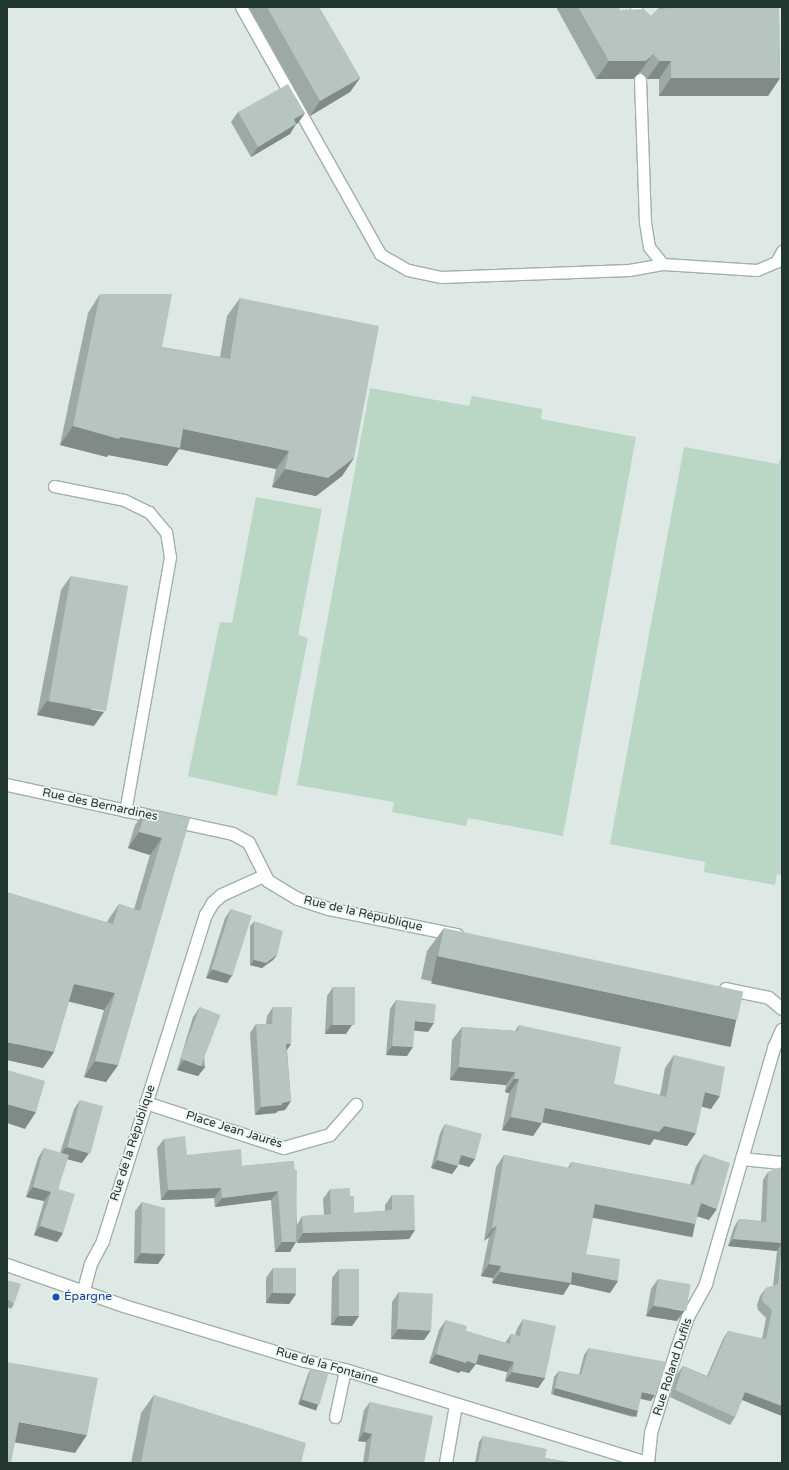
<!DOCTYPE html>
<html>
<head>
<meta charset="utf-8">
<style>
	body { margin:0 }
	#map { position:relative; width:789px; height:1470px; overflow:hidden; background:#dee8e5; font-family:"Varela Round",sans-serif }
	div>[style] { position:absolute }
	.green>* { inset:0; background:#b9d7c4 }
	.roads { filter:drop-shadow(1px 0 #a2afac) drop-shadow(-1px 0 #a2afac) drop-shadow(0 1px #a2afac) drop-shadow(0 -1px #a2afac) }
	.service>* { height:11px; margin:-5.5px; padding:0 5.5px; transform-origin:5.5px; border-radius:5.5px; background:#fff }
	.minor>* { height:12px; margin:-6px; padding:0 6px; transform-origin:6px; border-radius:6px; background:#fff }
	.wall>* { inset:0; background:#9da9a6 }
	.shaded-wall>* { inset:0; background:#808a87; transform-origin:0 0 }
	.building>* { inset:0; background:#b7c5c1; transform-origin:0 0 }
	.dots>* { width:11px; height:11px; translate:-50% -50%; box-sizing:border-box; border:2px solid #eef5f2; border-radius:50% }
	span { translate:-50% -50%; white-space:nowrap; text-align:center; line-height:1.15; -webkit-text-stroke:3.5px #eef5f2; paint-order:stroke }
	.street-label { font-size:12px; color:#223632 }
	.transit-label { font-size:12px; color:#164399 }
	.left { translate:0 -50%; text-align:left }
	.frame { position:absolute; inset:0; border:8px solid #223632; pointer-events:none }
</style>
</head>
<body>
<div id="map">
	<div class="green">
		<div style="clip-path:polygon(370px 388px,469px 406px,472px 396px,542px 409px,541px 419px,636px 437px,563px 836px,468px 818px,466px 826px,392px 812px,394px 802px,297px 785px)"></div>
		<div style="clip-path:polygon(684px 447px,778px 464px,782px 455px,782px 875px,777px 874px,775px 885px,704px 872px,705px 862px,610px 844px)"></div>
		<div style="clip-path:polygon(256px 497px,322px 509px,298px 635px,308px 638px,277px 796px,188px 776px,220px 622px,232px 623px)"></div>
	</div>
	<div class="roads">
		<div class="service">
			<div style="left:241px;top:7px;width:283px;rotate:60.6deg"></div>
			<div style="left:380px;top:254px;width:32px;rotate:30deg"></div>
			<div style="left:408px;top:270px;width:34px;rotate:12deg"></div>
			<div style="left:441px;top:277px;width:188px;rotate:-2.1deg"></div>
			<div style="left:629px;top:270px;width:35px;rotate:-10deg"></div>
			<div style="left:636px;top:7px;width:18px;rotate:84deg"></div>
			<div style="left:640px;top:79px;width:143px;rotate:88deg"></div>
			<div style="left:645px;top:222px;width:25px;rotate:81deg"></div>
			<div style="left:649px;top:247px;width:22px;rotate:51deg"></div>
			<div style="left:663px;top:264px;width:94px;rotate:3.7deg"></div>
			<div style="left:757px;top:270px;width:21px;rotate:-23deg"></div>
			<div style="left:776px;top:262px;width:13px;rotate:-61deg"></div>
			<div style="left:54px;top:486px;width:71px;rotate:11.3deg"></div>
			<div style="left:124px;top:500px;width:28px;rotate:26deg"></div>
			<div style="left:149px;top:512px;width:26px;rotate:50deg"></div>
			<div style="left:166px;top:532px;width:25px;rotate:81deg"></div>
			<div style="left:170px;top:557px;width:258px;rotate:100deg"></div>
			<div style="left:335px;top:1417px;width:48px;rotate:-78deg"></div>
		</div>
		<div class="minor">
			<div style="left:7px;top:785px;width:231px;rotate:12.2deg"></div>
			<div style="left:233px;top:834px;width:18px;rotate:29deg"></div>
			<div style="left:249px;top:843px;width:42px;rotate:63.4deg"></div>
			<div style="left:268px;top:881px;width:35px;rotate:31deg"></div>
			<div style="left:298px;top:899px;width:33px;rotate:18deg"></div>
			<div style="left:329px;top:909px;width:131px;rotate:11.5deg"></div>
			<div style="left:726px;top:989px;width:44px;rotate:11.8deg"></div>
			<div style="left:769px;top:998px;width:17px;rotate:40deg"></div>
			<div style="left:146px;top:1103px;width:145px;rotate:18.1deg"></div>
			<div style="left:284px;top:1148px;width:48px;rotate:-15.8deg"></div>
			<div style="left:330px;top:1135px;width:40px;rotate:-49deg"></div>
			<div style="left:742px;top:1159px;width:40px;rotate:5.7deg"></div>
			<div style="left:7px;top:1265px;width:124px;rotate:19.3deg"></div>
			<div style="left:124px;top:1306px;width:189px;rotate:16.9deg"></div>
			<div style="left:305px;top:1361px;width:41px;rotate:12.7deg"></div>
			<div style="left:345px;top:1370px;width:317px;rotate:17.1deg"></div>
			<div style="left:84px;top:1290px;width:27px;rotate:-75deg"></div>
			<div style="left:91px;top:1264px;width:26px;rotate:-62deg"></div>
			<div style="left:103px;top:1241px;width:342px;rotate:-72.5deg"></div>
			<div style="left:206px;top:915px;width:14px;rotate:-60deg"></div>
			<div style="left:213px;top:903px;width:12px;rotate:-42deg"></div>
			<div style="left:222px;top:895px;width:46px;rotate:-24.3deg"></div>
			<div style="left:446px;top:1463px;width:59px;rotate:-80.2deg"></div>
			<div style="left:648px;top:1463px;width:30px;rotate:-84deg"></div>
			<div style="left:651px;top:1433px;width:85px;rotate:-72.8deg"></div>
			<div style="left:676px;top:1352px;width:37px;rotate:-71deg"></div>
			<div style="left:688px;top:1317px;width:38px;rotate:-61deg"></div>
			<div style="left:706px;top:1284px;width:246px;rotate:-73.9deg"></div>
			<div style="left:774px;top:1048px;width:20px;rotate:-66deg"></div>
		</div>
	</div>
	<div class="wall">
		<div style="clip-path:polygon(249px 7px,319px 7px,360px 78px,350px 92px,310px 116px)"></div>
		<div style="clip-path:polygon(556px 7px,618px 7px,620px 10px,651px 16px,660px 7px,779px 7px,780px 78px,768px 96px,659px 96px,659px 79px,647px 79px,640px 72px,633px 79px,596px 79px)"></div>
		<div style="clip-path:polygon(238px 112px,305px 113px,298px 123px,296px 124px,290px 134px,251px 157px,231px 122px)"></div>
		<div style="clip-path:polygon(100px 294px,162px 347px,220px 357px,227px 316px,240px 298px,354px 458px,342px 476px,316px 496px,272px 487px,276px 469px,179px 449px,167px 466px,108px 455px,107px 457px,60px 445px,88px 313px)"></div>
		<div style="clip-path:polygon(71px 576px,94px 726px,37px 715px,61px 590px)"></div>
		<div style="clip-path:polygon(147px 809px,190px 818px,118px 1065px,106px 1082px,84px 1077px,104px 1010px,69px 1001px,54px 1052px,43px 1068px,7px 1060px,107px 922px,108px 920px,119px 904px,134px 909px,150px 855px,128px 848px,135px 825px)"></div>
		<div style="clip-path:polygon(231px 909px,233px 974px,227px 983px,206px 978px,225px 918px)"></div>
		<div style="clip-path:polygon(254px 922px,277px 955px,273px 960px,262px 968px,250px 965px,250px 926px)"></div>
		<div style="clip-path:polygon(444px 928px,720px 1044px,421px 979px,427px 951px)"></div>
		<div style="clip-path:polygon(333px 987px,346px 1034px,325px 1034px,327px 996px)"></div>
		<div style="clip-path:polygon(396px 1000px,428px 1032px,414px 1030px,407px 1056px,386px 1055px,390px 1009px)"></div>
		<div style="clip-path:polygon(200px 1007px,205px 1067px,198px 1076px,177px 1070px,193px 1017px)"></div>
		<div style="clip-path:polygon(273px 1007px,287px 1050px,291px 1101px,285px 1110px,278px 1111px,276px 1113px,255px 1115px,250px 1033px,256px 1024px,266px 1024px,267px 1016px)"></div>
		<div style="clip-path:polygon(519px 1025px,614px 1084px,660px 1095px,665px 1068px,674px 1055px,711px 1109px,701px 1106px,687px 1146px,654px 1139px,650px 1145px,542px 1122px,533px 1136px,502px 1130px,509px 1093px,505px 1092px,506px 1085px,450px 1080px,452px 1040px,462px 1027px,515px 1031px)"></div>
		<div style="clip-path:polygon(80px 1100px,82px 1163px,67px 1159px,58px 1189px,63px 1233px,57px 1242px,34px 1235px,44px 1201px,26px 1197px,38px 1158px,44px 1148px,60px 1153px,74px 1109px)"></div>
		<div style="clip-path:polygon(445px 1124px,475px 1159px,469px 1167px,459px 1164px,452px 1174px,431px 1168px,440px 1133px)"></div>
		<div style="clip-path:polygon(164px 1139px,187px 1155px,242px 1166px,294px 1161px,297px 1225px,302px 1216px,324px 1215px,323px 1199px,330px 1189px,350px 1196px,354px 1213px,385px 1211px,385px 1205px,392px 1195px,415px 1230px,409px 1239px,297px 1243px,296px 1241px,290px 1252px,275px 1252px,271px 1200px,215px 1207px,214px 1198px,161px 1200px,157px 1148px)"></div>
		<div style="clip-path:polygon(704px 1154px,709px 1220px,697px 1216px,695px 1224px,687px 1236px,593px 1217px,586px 1254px,618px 1281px,610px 1293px,570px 1284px,563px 1295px,492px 1283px,493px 1278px,481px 1276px,489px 1237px,484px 1241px,496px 1167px,504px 1155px,568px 1168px,571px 1162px,690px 1185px,696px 1166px)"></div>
		<div style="clip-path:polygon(782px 1167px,782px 1416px,742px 1400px,735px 1417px,730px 1425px,670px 1397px,677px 1374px,683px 1366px,707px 1376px,723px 1339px,728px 1331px,762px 1339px,766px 1318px,758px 1310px,757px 1305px,760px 1296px,766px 1288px,773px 1286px,777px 1251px,728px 1246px,734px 1227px,739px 1219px,761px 1221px,763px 1180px,768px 1172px)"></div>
		<div style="clip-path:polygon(142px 1202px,165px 1254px,158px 1264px,134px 1263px,135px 1211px)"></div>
		<div style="clip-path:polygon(273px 1268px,296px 1294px,289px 1304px,266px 1303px,266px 1278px)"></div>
		<div style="clip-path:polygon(339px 1269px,359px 1316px,352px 1326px,331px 1325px,332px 1278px)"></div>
		<div style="clip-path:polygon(658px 1279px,677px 1321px,646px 1316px,651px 1289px)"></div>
		<div style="clip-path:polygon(7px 1280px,14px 1304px,11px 1309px,7px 1307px)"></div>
		<div style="clip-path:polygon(399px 1292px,431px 1330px,424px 1340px,391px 1339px,392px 1302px)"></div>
		<div style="clip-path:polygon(523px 1319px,545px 1378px,538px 1388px,505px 1381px,507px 1372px,476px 1364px,469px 1373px,461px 1371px,459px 1373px,429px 1363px,439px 1330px,446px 1320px,466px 1331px,505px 1343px,511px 1334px,515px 1335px,517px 1329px)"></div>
		<div style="clip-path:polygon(589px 1348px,651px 1401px,640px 1399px,633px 1417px,551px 1394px,554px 1377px,559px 1371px,579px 1375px,584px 1355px)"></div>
		<div style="clip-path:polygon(311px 1369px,318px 1405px,315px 1410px,298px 1404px,308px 1374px)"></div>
		<div style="clip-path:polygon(154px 1395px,301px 1463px,131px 1463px,141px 1413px)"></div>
		<div style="clip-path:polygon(370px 1402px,424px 1463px,363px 1463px,366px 1442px,358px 1441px,364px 1410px)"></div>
		<div style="clip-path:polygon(483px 1436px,545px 1458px,574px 1463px,475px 1463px,479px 1442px)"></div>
	</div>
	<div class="shaded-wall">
		<div style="clip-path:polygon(653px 54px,640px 72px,633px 79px,596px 79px,609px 61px)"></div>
		<div style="clip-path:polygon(660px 61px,671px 61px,659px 79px,647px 79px)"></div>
		<div style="clip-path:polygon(360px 78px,350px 92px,310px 116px,320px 101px)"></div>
		<div style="clip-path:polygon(671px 78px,780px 78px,768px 96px,659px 96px)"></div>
		<div style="clip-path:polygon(305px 113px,298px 123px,287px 129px,294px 119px)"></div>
		<div style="clip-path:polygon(296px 124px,290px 134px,251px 157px,258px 147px)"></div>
		<div style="clip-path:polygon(73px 426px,120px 437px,183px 429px,289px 451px,276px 469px,179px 449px,167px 466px,108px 455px,107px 457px,60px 445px)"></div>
		<div style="clip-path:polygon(354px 458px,342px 476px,316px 496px,272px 487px,285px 469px)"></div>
		<div style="clip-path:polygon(47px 701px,104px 712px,94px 726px,37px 715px)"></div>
		<div style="clip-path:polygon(139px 832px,162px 838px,150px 855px,128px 848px)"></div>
		<div style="clip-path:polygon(277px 955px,273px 960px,262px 968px,250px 965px,254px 960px)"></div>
		<div style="left:437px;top:956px;width:306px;height:28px;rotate:12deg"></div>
		<div style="clip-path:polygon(213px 969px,233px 974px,227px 983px,206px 978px)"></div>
		<div style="clip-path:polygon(74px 984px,115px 993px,104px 1010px,62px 1000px)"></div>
		<div style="clip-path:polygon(415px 1021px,434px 1023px,428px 1032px,408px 1030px)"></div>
		<div style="clip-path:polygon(331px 1025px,352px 1025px,346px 1034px,325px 1034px)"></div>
		<div style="clip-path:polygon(7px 1042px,54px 1052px,43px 1068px,7px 1060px)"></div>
		<div style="clip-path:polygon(286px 1044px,291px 1044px,285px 1053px)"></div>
		<div style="clip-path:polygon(392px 1046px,413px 1047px,407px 1056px,386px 1055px)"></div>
		<div style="clip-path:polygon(184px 1060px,205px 1067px,198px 1076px,177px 1070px)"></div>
		<div style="clip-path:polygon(95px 1061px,118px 1065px,106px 1082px,84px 1077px)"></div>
		<div style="clip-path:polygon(459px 1067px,515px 1072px,506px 1085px,450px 1080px)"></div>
		<div style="clip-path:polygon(514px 1079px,519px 1079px,509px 1093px,505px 1092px)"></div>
		<div style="clip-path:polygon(705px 1092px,720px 1096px,711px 1109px,695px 1105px)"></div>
		<div style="clip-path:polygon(291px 1101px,285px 1110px,278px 1111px,276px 1113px,255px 1115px,261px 1107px)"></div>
		<div style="clip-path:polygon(7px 1104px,36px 1112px,25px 1129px,7px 1123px)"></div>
		<div style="clip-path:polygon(545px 1108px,664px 1126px,696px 1133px,687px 1146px,654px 1139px,650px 1145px,536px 1121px)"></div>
		<div style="clip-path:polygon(511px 1117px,542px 1123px,533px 1136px,502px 1130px)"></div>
		<div style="clip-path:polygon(66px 1147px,89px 1153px,82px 1163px,59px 1157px)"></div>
		<div style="clip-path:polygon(461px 1155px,475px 1159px,469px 1167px,456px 1163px)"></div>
		<div style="clip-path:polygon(437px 1160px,458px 1166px,452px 1174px,431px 1168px)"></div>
		<div style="clip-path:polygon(33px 1187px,51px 1192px,44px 1201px,26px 1197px)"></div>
		<div style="clip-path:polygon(221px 1188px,214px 1198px,161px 1200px,168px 1190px)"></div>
		<div style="clip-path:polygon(278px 1191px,271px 1200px,215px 1207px,222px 1198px)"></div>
		<div style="clip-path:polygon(701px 1203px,717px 1209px,709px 1220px,693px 1215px)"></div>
		<div style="left:595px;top:1204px;width:102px;height:14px;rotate:11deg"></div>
		<div style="clip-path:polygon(497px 1225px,489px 1237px,484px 1241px,492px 1229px)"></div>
		<div style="clip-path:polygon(40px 1226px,63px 1233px,57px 1242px,34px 1235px)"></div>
		<div style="clip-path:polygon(415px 1230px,409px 1239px,297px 1243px,303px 1233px)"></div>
		<div style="clip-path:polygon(733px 1239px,782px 1243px,777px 1251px,728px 1246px)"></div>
		<div style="clip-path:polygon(282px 1242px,296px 1242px,290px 1252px,275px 1252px)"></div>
		<div style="clip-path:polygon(141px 1253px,165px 1254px,158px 1264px,134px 1263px)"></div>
		<div style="clip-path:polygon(489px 1264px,501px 1266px,493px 1278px,481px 1276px)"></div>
		<div style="clip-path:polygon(500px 1272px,572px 1272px,618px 1281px,610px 1293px,570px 1284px,563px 1295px,492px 1283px)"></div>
		<div style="clip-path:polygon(272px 1293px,296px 1294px,289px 1304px,266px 1303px)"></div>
		<div style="clip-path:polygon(653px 1306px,684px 1311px,677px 1321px,646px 1316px)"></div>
		<div style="clip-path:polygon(338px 1316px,359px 1316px,352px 1326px,331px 1325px)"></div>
		<div style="clip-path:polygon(398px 1329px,431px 1330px,424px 1340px,391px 1339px)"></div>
		<div style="clip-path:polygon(436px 1354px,479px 1354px,514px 1362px,507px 1372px,476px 1364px,469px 1373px,461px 1371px,459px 1373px,429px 1363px)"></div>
		<div style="clip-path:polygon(512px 1372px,545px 1378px,538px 1388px,505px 1381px)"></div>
		<div style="left:555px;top:1388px;width:86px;height:7px;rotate:15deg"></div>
		<div style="clip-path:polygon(642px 1392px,655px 1395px,651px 1401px,638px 1398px)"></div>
		<div style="clip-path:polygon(745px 1392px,782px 1406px,782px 1416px,740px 1399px)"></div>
		<div style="left:301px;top:1399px;width:18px;height:6px;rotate:19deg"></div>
		<div style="clip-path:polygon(19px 1422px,87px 1435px,75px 1453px,7px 1441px)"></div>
		<div style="clip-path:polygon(364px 1432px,372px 1434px,366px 1442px,358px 1441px)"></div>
	</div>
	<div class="building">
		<div style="clip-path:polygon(267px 7px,319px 7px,360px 78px,320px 101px)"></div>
		<div style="clip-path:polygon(578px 7px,618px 7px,620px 10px,644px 9px,651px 16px,658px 9px,671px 8px,671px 7px,779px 7px,780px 78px,671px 78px,671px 61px,660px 61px,653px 54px,646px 61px,609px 61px)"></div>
		<div style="clip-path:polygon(288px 84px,305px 113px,294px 119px,296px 124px,258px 147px,238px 112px)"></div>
		<div style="clip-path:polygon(100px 294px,172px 294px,162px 347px,230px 359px,240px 298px,379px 326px,354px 458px,328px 478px,285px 469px,289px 451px,183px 429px,180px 448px,120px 437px,119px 439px,73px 426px)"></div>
		<div style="left:71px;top:576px;width:58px;height:127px;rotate:10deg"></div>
		<div style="clip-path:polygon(147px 809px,190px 818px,118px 1065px,95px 1061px,115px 993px,74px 984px,54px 1052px,7px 1042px,7px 892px,113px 924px,119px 904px,140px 911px,162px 838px,139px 832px)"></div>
		<div style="left:231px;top:909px;width:22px;height:63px;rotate:18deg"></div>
		<div style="clip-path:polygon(254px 921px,283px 931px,277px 955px,266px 963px,254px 960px)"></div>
		<div style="left:444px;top:928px;width:306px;height:29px;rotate:12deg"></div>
		<div style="left:333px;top:987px;width:22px;height:38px"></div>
		<div style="clip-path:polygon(396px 1000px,436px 1004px,434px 1023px,415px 1021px,413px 1047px,392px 1046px)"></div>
		<div style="left:200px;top:1007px;width:22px;height:55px;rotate:21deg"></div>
		<div style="clip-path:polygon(273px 1007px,292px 1007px,291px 1044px,286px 1044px,291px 1101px,282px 1103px,282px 1105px,261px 1107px,256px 1024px,272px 1024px)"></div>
		<div style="clip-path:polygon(519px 1025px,621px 1047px,614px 1084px,666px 1097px,674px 1055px,725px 1067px,720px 1096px,705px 1092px,696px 1133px,664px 1126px,659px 1132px,545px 1108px,542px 1123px,511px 1117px,519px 1079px,514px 1079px,515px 1072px,459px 1067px,462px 1027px,518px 1031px)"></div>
		<div style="clip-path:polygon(7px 1070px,45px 1081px,36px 1112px,7px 1104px)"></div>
		<div style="left:80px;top:1100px;width:24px;height:49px;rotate:15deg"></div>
		<div style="clip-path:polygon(445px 1124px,482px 1134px,475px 1159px,461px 1155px,458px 1166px,437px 1160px)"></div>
		<div style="clip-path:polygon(185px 1136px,187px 1155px,241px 1149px,242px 1166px,294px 1161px,294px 1170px,297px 1170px,296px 1242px,282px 1242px,278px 1191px,222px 1198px,221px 1188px,168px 1190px,164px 1139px)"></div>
		<div style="clip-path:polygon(44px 1148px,69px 1155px,58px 1189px,75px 1194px,63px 1233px,40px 1226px,51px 1192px,33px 1187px)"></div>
		<div style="clip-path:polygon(704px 1154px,730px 1163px,717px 1209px,701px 1203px,695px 1224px,595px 1204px,586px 1254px,620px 1259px,618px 1281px,572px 1272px,571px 1283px,500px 1272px,501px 1266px,489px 1264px,497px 1225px,492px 1229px,504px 1155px,570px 1168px,571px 1162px,694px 1185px)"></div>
		<div style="clip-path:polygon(782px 1167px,782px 1243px,733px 1239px,739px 1219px,766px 1222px,768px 1172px)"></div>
		<div style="clip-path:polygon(350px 1188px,350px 1196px,354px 1196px,354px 1213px,392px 1210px,392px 1195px,414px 1195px,415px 1230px,303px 1233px,302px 1216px,331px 1214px,330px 1189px)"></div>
		<div style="clip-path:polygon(142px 1202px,165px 1208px,165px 1254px,141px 1253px)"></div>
		<div style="clip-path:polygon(782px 1246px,782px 1406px,745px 1392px,735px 1417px,675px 1390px,683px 1366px,708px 1377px,728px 1331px,766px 1339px,772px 1310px,763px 1302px,762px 1297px,766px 1288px,778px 1284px)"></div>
		<div style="left:273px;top:1268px;width:23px;height:25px"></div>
		<div style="left:339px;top:1269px;width:20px;height:47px"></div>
		<div style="left:658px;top:1279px;width:33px;height:27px;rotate:9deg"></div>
		<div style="clip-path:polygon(7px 1280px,21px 1284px,14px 1304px,7px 1299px)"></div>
		<div style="left:399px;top:1292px;width:34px;height:37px;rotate:3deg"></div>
		<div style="clip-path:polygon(523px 1319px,556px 1326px,545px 1378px,512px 1372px,514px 1362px,479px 1354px,476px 1364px,467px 1361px,466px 1363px,436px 1354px,446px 1320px,467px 1326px,466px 1331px,510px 1344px,511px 1334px,520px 1336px)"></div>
		<div style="clip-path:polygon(589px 1348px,667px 1362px,655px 1395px,642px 1392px,638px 1411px,555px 1388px,559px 1371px,581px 1375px)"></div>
		<div style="clip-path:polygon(7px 1362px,98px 1378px,87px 1435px,19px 1422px,11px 1463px,7px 1463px)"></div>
		<div style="left:311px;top:1369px;width:18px;height:32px;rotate:16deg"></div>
		<div style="clip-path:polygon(154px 1395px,306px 1443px,301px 1463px,141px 1463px)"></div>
		<div style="clip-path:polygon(370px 1402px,433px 1416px,424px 1463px,368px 1463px,372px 1434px,364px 1432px)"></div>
		<div style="clip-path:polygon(483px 1436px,547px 1449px,545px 1458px,574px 1463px,478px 1463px)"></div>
	</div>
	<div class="dots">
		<div style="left:56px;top:1297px;background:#1a4fb4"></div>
	</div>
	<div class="street-label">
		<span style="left:100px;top:805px;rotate:12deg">Rue des Bernardines</span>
		<span style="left:363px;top:914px;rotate:13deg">Rue de la République</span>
		<span style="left:234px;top:1130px;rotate:17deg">Place Jean Jaurès</span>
		<span style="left:133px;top:1143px;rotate:-72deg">Rue de la République</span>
		<span style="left:327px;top:1366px;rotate:16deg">Rue de la Fontaine</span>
		<span style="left:673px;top:1367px;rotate:-72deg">Rue Roland Dufils</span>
	</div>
	<div class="transit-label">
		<span class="left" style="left:64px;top:1297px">Épargne</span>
	</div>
	<div class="frame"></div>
</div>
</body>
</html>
